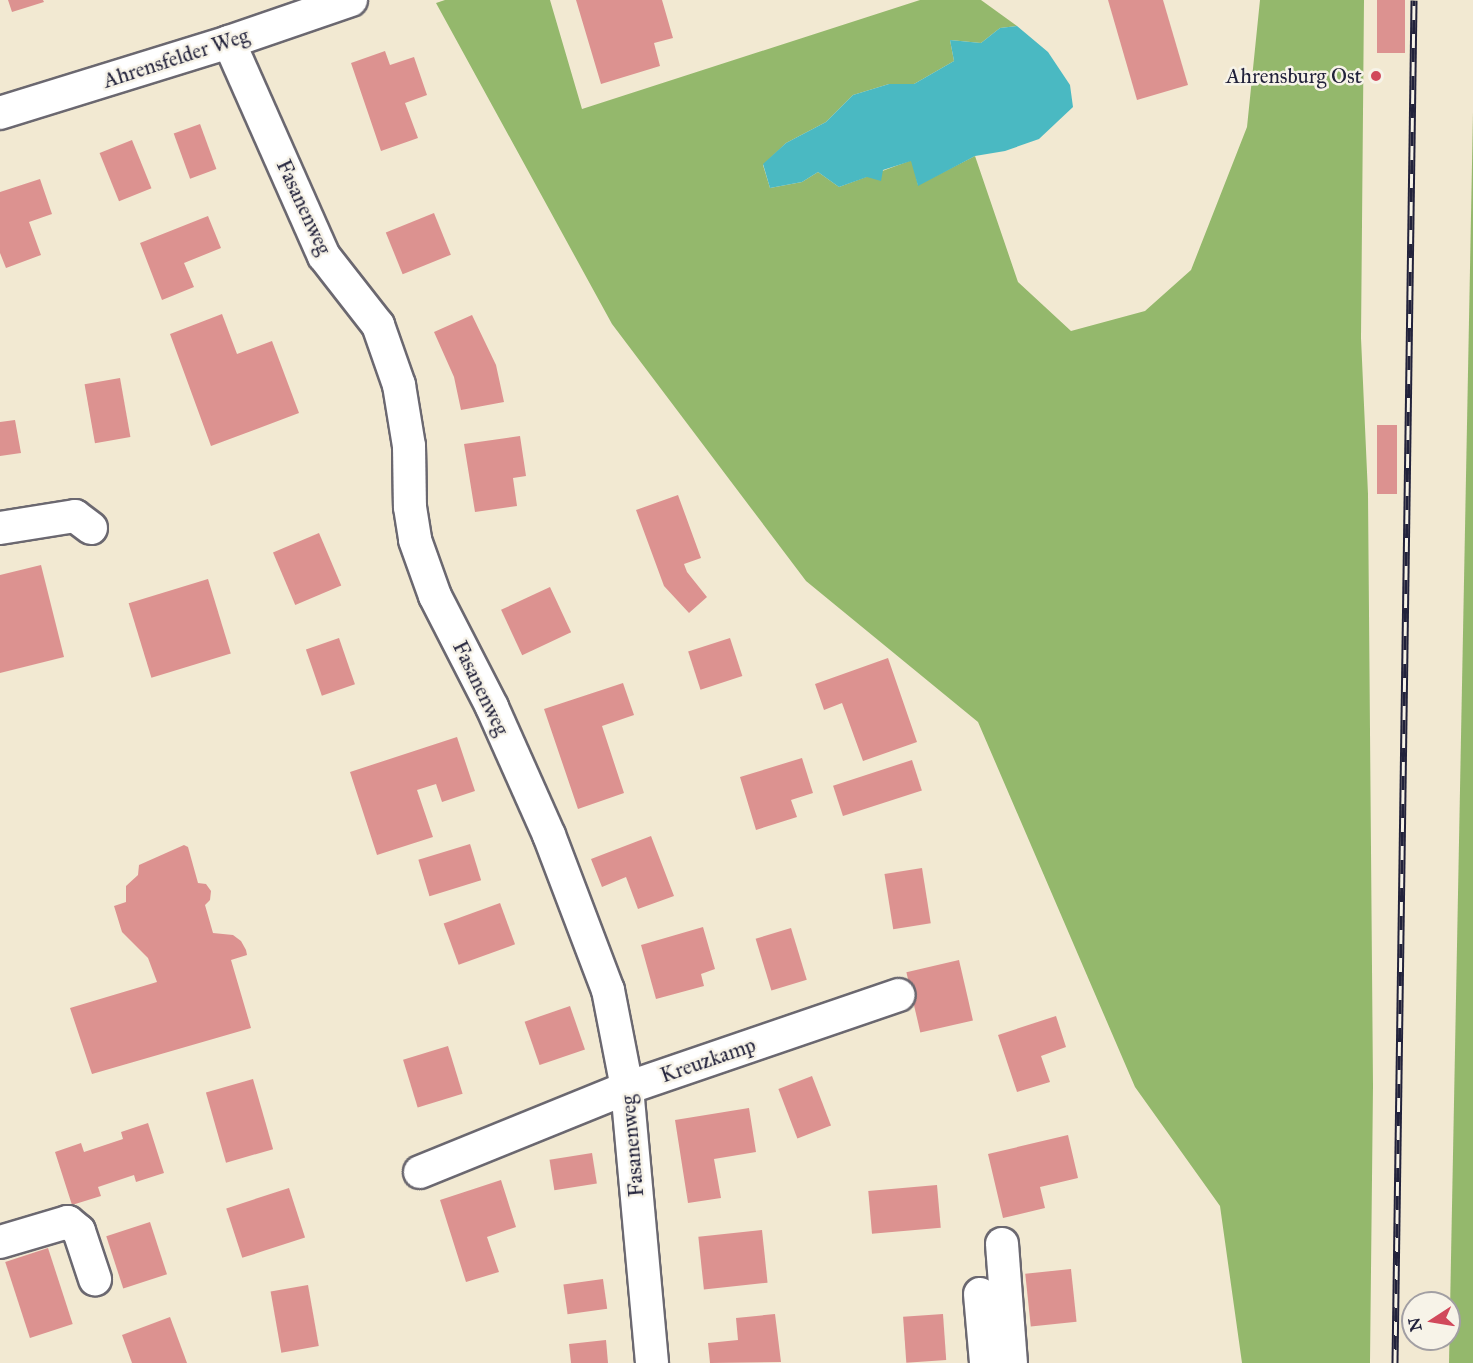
<!DOCTYPE html>
<html>
<head>
<meta charset="utf-8">
<style>
	body { margin:0 }
	#map { position:relative; width:1473px; height:1363px; overflow:hidden; background:#f2e9d2; font-family:"IM FELL Great Primer",serif }
	div>[style] { position:absolute }
	.forest>* { inset:0; background:#94b86c }
	.water>* { inset:0; background:#4ab9c2 }
	.building>* { inset:0; background:#dc9290; transform-origin:0 0 }
	.roads { filter:drop-shadow(2px 0 #6b6870) drop-shadow(-2px 0 #6b6870) drop-shadow(0 2px #6b6870) drop-shadow(0 -2px #6b6870) }
	.minor>* { height:32px; margin:-16px; padding:0 16px; transform-origin:16px; border-radius:16px; background:#fff }
	.rail>* { height:7px; margin-top:-3.5px; transform-origin:0; background:repeating-linear-gradient(90deg,#f7f3e8 0 14px,#22223b 0 28px); box-sizing:border-box; border-block:2px solid #22223b }
	.dots>* { width:16px; height:16px; translate:-50% -50%; box-sizing:border-box; border:3px solid #f7f3e8; border-radius:50% }
	span { translate:-50% -50%; white-space:nowrap; text-align:center; line-height:1.15; -webkit-text-stroke:5px #f7f3e8; paint-order:stroke }
	.street-label { font-size:21px; color:#22223b }
	.poi-label { font-size:21px; color:#22223b }
	.right { translate:-100% -50%; text-align:right }
	.north { position:absolute; left:1401px; top:1291px; width:60px; height:60px; box-sizing:border-box; background:#f7f3e8; border:2px solid #a29fa3; border-radius:50%; rotate:258deg; font-size:16px; font-weight:700; line-height:24px; text-align:center; color:#22223b }
	.north::after { content:''; display:block; margin:auto; width:21px; height:27px; background:#d1495b; clip-path:polygon(50% 0,100% 100%,50% 72%,0 100%) }
</style>
</head>
<body>
<div id="map">
	<div class="forest">
		<div style="clip-path:polygon(445px 0,550px 0,582px 109px,920px 0,981px 0,1017px 26px,1000px 28px,981px 43px,950px 40px,954px 61px,914px 84px,889px 84px,853px 95px,826px 122px,786px 143px,763px 165px,770px 188px,802px 182px,818px 172px,839px 187px,912px 160px,918px 185px,975px 156px,1018px 282px,1071px 331px,1145px 311px,1191px 270px,1247px 127px,1260px 0,1364px 0,1361px 338px,1368px 494px,1373px 1086px,1370px 1363px,1242px 1363px,1220px 1206px,1135px 1087px,978px 722px,806px 581px,612px 324px,436px 3px)"></div>
		<div style="clip-path:polygon(1473px 112px,1473px 1363px,1449px 1363px)"></div>
	</div>
	<div class="water">
		<div style="clip-path:polygon(1017px 26px,1048px 52px,1070px 85px,1073px 107px,1039px 139px,1005px 151px,975px 156px,918px 186px,911px 161px,883px 170px,881px 181px,867px 177px,839px 187px,818px 172px,802px 182px,770px 188px,763px 164px,786px 143px,826px 122px,853px 95px,889px 84px,914px 84px,954px 61px,950px 40px,981px 43px,1000px 28px)"></div>
	</div>
	<div class="building">
		<div style="clip-path:polygon(8px 0,43px 0,44px 2px,12px 12px)"></div>
		<div style="clip-path:polygon(576px 0,662px 0,673px 38px,654px 43px,660px 66px,601px 84px)"></div>
		<div style="clip-path:polygon(1108px 0,1163px 0,1188px 85px,1137px 100px)"></div>
		<div style="left:1377px;top:0;width:28px;height:53px"></div>
		<div style="clip-path:polygon(385px 51px,390px 65px,414px 57px,427px 95px,405px 103px,418px 138px,381px 151px,351px 63px)"></div>
		<div style="left:200px;top:124px;width:48px;height:28px;rotate:70deg"></div>
		<div style="left:132px;top:140px;width:52px;height:35px;rotate:68deg"></div>
		<div style="clip-path:polygon(40px 179px,52px 214px,29px 222px,41px 255px,6px 268px,0 253px,0 192px)"></div>
		<div style="left:434px;top:213px;width:45px;height:52px;rotate:68deg"></div>
		<div style="clip-path:polygon(208px 216px,221px 248px,184px 263px,194px 287px,162px 300px,140px 243px)"></div>
		<div style="clip-path:polygon(222px 314px,237px 354px,272px 341px,299px 413px,211px 446px,170px 334px)"></div>
		<div style="clip-path:polygon(472px 315px,496px 365px,504px 402px,461px 410px,454px 377px,434px 332px)"></div>
		<div style="left:120px;top:378px;width:60px;height:36px;rotate:80deg"></div>
		<div style="clip-path:polygon(15px 420px,21px 453px,0 456px,0 422px)"></div>
		<div style="left:1377px;top:425px;width:20px;height:69px"></div>
		<div style="clip-path:polygon(520px 436px,526px 476px,513px 478px,517px 506px,475px 512px,464px 444px)"></div>
		<div style="clip-path:polygon(678px 495px,701px 558px,684px 564px,687px 572px,707px 597px,689px 613px,664px 586px,636px 510px)"></div>
		<div style="left:319px;top:533px;width:57px;height:50px;rotate:67deg"></div>
		<div style="clip-path:polygon(41px 565px,64px 657px,0 673px,0 575px)"></div>
		<div style="left:208px;top:579px;width:78px;height:83px;rotate:73deg"></div>
		<div style="left:550px;top:587px;width:50px;height:54px;rotate:65deg"></div>
		<div style="left:339px;top:638px;width:49px;height:35px;rotate:71deg"></div>
		<div style="left:730px;top:638px;width:40px;height:44px;rotate:72deg"></div>
		<div style="clip-path:polygon(888px 658px,917px 742px,863px 761px,842px 703px,824px 710px,815px 684px)"></div>
		<div style="clip-path:polygon(623px 683px,634px 715px,602px 726px,624px 793px,578px 809px,544px 709px)"></div>
		<div style="clip-path:polygon(457px 737px,475px 791px,442px 802px,436px 784px,417px 790px,433px 837px,377px 855px,350px 772px)"></div>
		<div style="clip-path:polygon(802px 758px,813px 793px,791px 800px,797px 817px,756px 830px,740px 777px)"></div>
		<div style="left:912px;top:760px;width:32px;height:83px;rotate:72deg"></div>
		<div style="clip-path:polygon(651px 836px,674px 896px,638px 909px,626px 877px,602px 887px,591px 859px)"></div>
		<div style="left:470px;top:844px;width:38px;height:54px;rotate:73deg"></div>
		<div style="clip-path:polygon(184px 845px,188px 847px,198px 883px,206px 884px,211px 891px,210px 900px,205px 905px,213px 933px,233px 935px,241px 941px,246px 950px,247px 955px,231px 960px,251px 1028px,92px 1074px,70px 1008px,157px 982px,148px 958px,122px 932px,114px 906px,126px 902px,126px 886px,138px 875px,139px 865px)"></div>
		<div style="left:922px;top:868px;width:56px;height:38px;rotate:81deg"></div>
		<div style="left:500px;top:903px;width:44px;height:60px;rotate:70deg"></div>
		<div style="clip-path:polygon(703px 927px,715px 969px,701px 974px,704px 986px,656px 999px,641px 945px)"></div>
		<div style="left:791px;top:928px;width:54px;height:37px;rotate:73deg"></div>
		<div style="left:959px;top:960px;width:62px;height:54px;rotate:77deg"></div>
		<div style="left:570px;top:1006px;width:46px;height:48px;rotate:71deg"></div>
		<div style="clip-path:polygon(1056px 1016px,1066px 1047px,1041px 1056px,1050px 1082px,1017px 1092px,998px 1035px)"></div>
		<div style="left:448px;top:1046px;width:50px;height:47px;rotate:73deg"></div>
		<div style="left:812px;top:1076px;width:53px;height:36px;rotate:69deg"></div>
		<div style="left:253px;top:1079px;width:73px;height:49px;rotate:74deg"></div>
		<div style="clip-path:polygon(749px 1108px,756px 1152px,714px 1159px,721px 1198px,688px 1203px,675px 1120px)"></div>
		<div style="clip-path:polygon(148px 1123px,164px 1173px,136px 1182px,134px 1175px,98px 1187px,101px 1196px,72px 1205px,55px 1152px,81px 1143px,84px 1152px,123px 1139px,121px 1132px)"></div>
		<div style="clip-path:polygon(1068px 1135px,1078px 1178px,1040px 1187px,1045px 1208px,1003px 1218px,988px 1154px)"></div>
		<div style="left:592px;top:1153px;width:31px;height:43px;rotate:81deg"></div>
		<div style="clip-path:polygon(501px 1180px,516px 1227px,487px 1237px,499px 1272px,466px 1282px,440px 1200px)"></div>
		<div style="left:937px;top:1185px;width:43px;height:69px;rotate:85deg"></div>
		<div style="left:289px;top:1188px;width:52px;height:66px;rotate:72deg"></div>
		<div style="left:150px;top:1222px;width:55px;height:46px;rotate:72deg"></div>
		<div style="left:762px;top:1230px;width:53px;height:64px;rotate:84deg"></div>
		<div style="left:48px;top:1248px;width:80px;height:45px;rotate:72deg"></div>
		<div style="left:1071px;top:1269px;width:53px;height:46px;rotate:84deg"></div>
		<div style="left:603px;top:1279px;width:30px;height:40px;rotate:82deg"></div>
		<div style="left:308px;top:1285px;width:62px;height:38px;rotate:80deg"></div>
		<div style="clip-path:polygon(775px 1314px,781px 1362px,710px 1363px,708px 1343px,738px 1340px,736px 1318px)"></div>
		<div style="left:943px;top:1314px;width:46px;height:40px;rotate:86deg"></div>
		<div style="clip-path:polygon(170px 1317px,187px 1363px,132px 1363px,122px 1335px)"></div>
		<div style="clip-path:polygon(606px 1340px,608px 1363px,571px 1363px,569px 1344px)"></div>
	</div>
	<div class="roads">
		<div class="minor">
			<div style="left:229px;top:42px;width:234px;rotate:66.1deg"></div>
			<div style="left:324px;top:256px;width:88px;rotate:52deg"></div>
			<div style="left:378px;top:325px;width:64px;rotate:70.7deg"></div>
			<div style="left:399px;top:385px;width:62px;rotate:80.7deg"></div>
			<div style="left:409px;top:446px;width:61px;rotate:89.1deg"></div>
			<div style="left:410px;top:507px;width:33px;rotate:81deg"></div>
			<div style="left:415px;top:540px;width:59px;rotate:70.3deg"></div>
			<div style="left:435px;top:596px;width:125px;rotate:62.8deg"></div>
			<div style="left:492px;top:707px;width:140px;rotate:66deg"></div>
			<div style="left:549px;top:835px;width:166px;rotate:69.2deg"></div>
			<div style="left:608px;top:990px;width:100px;rotate:79deg"></div>
			<div style="left:627px;top:1088px;width:276px;rotate:84.8deg"></div>
			<div style="left:0;top:113px;width:240px;rotate:-17.2deg"></div>
			<div style="left:229px;top:42px;width:129px;rotate:-19deg"></div>
			<div style="left:0;top:528px;width:76px;rotate:-9.1deg"></div>
			<div style="left:75px;top:516px;width:20px;rotate:37deg"></div>
			<div style="left:420px;top:1172px;width:223px;rotate:-22.1deg"></div>
			<div style="left:627px;top:1088px;width:287px;rotate:-18.9deg"></div>
			<div style="left:0;top:1242px;width:71px;rotate:-16.4deg"></div>
			<div style="left:68px;top:1222px;width:14px;rotate:39deg"></div>
			<div style="left:79px;top:1231px;width:51px;rotate:71.6deg"></div>
			<div style="left:1002px;top:1244px;width:119px;rotate:85.7deg"></div>
			<div style="left:980px;top:1294px;width:69px;rotate:85deg"></div>
		</div>
	</div>
	<div class="rail">
		<div style="left:1395px;top:1363px;width:1363px;rotate:-89.2deg"></div>
	</div>
	<div class="dots">
		<div style="left:1376px;top:76px;background:#d1495b"></div>
	</div>
	<div class="street-label">
		<span style="left:176px;top:58px;rotate:-18deg">Ahrensfelder Weg</span>
		<span style="left:304px;top:207px;rotate:65deg">Fasanenweg</span>
		<span style="left:481px;top:688px;rotate:64deg">Fasanenweg</span>
		<span style="left:708px;top:1060px;rotate:-19deg">Kreuzkamp</span>
		<span style="left:632px;top:1146px;rotate:-95deg">Fasanenweg</span>
	</div>
	<div class="poi-label">
		<span class="right" style="left:1362px;top:76px">Ahrensburg Ost</span>
	</div>
	<div class="north">N</div>
</div>
</body>
</html>
